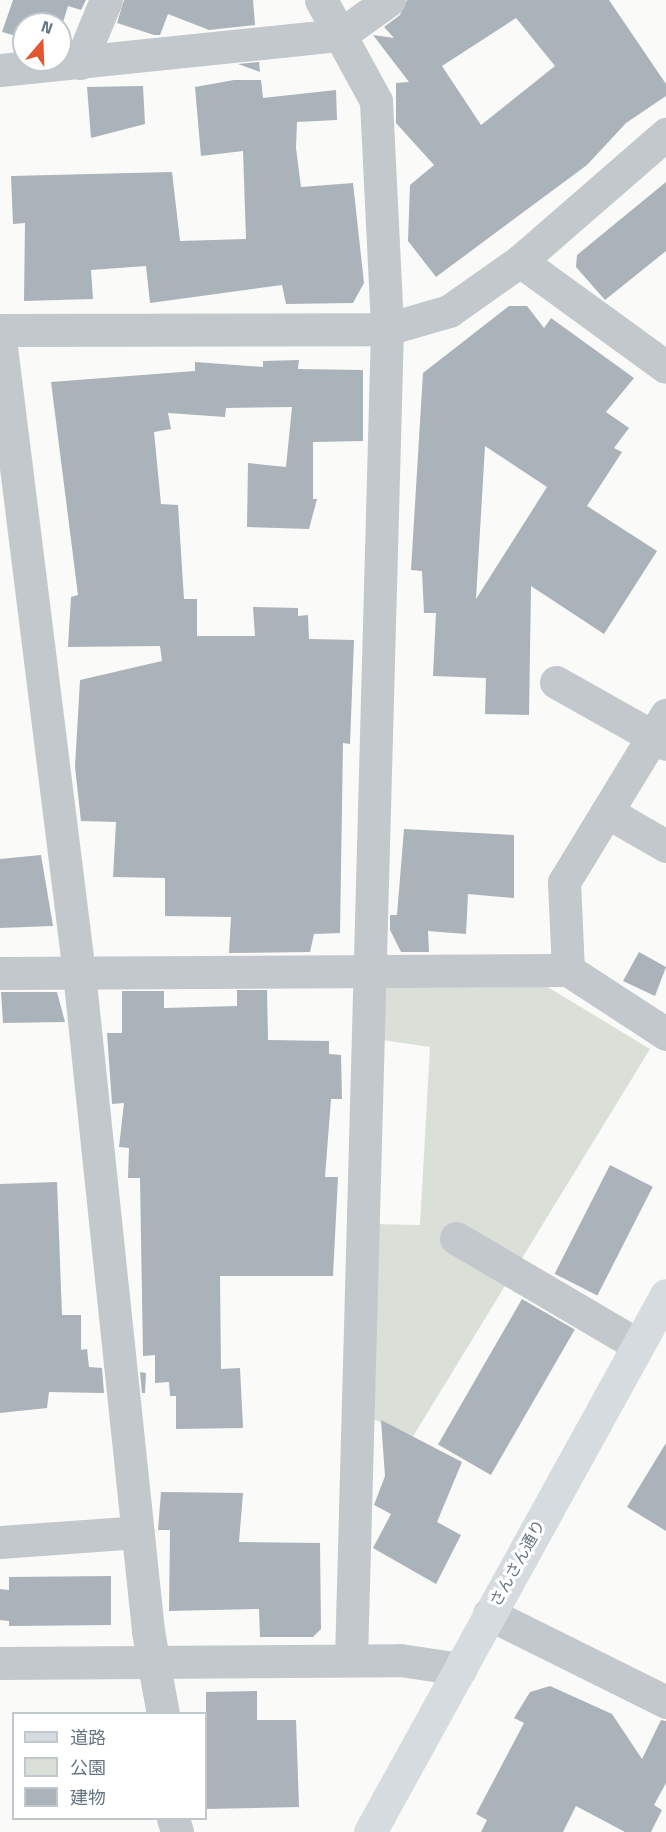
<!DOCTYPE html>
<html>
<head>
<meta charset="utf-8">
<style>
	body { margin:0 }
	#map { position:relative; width:666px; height:1832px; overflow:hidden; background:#fafaf8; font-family:"Titillium Web","Noto Sans JP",sans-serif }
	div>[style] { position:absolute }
	.green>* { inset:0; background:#dadfd7 }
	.building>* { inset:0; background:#aab3b9; transform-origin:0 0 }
	.minor>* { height:33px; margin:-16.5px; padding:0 16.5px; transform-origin:16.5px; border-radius:16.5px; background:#c3c8cc }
	.major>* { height:33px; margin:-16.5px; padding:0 16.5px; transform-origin:16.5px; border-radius:16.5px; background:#d6dbdf }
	span { translate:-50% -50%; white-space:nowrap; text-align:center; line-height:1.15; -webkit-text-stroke:6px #fff; paint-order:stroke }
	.street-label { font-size:16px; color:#657683 }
	.legend { position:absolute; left:12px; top:1712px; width:195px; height:108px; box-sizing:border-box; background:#fff; border:2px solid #c1c8cd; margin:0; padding:8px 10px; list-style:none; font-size:18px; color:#657683 }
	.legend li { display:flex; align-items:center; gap:12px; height:30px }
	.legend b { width:30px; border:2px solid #c1c8cd }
	.north { position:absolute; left:12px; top:12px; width:60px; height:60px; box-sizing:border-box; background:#fff; border:2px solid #c1c8cd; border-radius:50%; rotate:19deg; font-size:16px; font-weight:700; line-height:24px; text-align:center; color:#657683 }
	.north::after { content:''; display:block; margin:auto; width:21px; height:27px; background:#e4572e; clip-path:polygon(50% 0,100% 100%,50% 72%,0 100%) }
</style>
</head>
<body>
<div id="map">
	<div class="green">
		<div style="clip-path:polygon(374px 978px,541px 983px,650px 1049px,412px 1438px,357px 1411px,370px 1224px,420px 1225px,430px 1047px,376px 1039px)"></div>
	</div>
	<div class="building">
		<div style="clip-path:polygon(13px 0,86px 0,81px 10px,68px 6px,60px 32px,60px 24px,24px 24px,24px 38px,2px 32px)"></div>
		<div style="clip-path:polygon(124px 0,253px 0,255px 25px,209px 30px,168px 14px,160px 35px,154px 35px,117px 23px)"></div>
		<div style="clip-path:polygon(evenodd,407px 0,609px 0,666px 84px,666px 96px,626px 123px,587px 165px,436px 277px,408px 241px,410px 185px,434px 165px,396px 123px,396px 83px,409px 82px,373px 35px,394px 38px,384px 27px,400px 15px,407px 0,516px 18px,555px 66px,481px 125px,442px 66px,516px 18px)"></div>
		<div style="clip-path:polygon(259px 62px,260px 72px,238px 64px)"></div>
		<div style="clip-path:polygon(234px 80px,261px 80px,263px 98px,336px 90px,337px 120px,297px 122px,296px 148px,301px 187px,353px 183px,364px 283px,353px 303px,286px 304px,282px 285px,150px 303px,146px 266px,91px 270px,93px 299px,24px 301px,25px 223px,13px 224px,11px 176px,172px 172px,180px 241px,246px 239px,243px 151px,201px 156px,195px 87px)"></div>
		<div style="clip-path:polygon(143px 86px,145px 124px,91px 138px,87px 87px)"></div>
		<div style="clip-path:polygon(666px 182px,666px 251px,605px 300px,576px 267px,577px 255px)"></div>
		<div style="clip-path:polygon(evenodd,509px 306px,527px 306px,544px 328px,551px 318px,634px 378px,606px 412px,629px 428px,614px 448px,622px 452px,587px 506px,657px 551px,604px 634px,531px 586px,529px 715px,485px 714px,486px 678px,433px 676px,436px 613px,424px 613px,422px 571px,411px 570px,423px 373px,509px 306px,485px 446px,547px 487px,476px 599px,485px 446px)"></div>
		<div style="clip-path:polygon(299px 360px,298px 369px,363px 370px,363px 441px,313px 442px,313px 499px,317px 499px,309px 529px,247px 527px,248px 463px,286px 467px,292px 407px,226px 408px,225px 417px,168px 413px,171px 429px,154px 432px,161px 504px,178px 505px,184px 599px,197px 599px,197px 636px,255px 636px,253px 607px,298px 608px,298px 616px,308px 615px,309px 639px,354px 640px,350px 744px,343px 743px,340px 933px,314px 934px,310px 952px,229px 953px,231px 917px,165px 916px,165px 878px,113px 877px,116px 822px,81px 821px,75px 767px,80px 680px,162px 661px,160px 646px,68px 647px,71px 597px,78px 595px,51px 382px,195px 371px,195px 362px,263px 367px,263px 361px)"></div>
		<div style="clip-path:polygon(404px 829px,514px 835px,514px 898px,468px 894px,466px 934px,428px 931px,429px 952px,401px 952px,390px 930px,390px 915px,397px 915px)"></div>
		<div style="clip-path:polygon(41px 855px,53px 926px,0 928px,0 859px)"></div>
		<div style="clip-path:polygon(639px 952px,666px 967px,655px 996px,623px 981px)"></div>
		<div style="clip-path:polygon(237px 990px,267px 990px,268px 1040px,329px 1041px,329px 1054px,341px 1055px,342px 1099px,331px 1099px,325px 1177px,338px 1177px,333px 1276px,220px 1276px,221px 1369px,240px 1368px,243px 1428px,176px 1429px,176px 1396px,170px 1396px,169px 1382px,155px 1383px,155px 1355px,143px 1356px,140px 1178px,128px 1178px,129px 1148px,119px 1147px,124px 1103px,112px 1104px,107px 1033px,122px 1033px,122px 991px,164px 991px,164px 1008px,237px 1006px)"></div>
		<div style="clip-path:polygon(1px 992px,57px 992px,65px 1022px,3px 1023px)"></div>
		<div style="left:610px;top:1165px;width:48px;height:122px;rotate:27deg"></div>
		<div style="clip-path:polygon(57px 1182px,62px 1315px,81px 1315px,81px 1350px,87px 1349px,89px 1367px,102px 1368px,104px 1393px,49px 1392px,47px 1408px,0 1413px,0 1184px)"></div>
		<div style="left:522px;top:1299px;width:61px;height:168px;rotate:30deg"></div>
		<div style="clip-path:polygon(140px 1372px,146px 1373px,145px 1393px,142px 1393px)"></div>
		<div style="clip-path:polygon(381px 1420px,462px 1462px,437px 1522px,461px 1535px,436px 1584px,373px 1548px,391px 1514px,374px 1505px,385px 1476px)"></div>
		<div style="clip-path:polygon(666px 1443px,666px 1531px,627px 1507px)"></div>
		<div style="clip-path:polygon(161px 1492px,243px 1493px,239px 1542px,320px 1543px,321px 1629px,313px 1637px,260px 1637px,259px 1609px,169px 1611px,170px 1530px,158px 1530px)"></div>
		<div style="clip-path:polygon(111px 1576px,111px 1625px,9px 1626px,9px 1621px,0 1620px,0 1589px,9px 1590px,9px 1577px)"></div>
		<div style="clip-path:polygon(550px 1686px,612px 1714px,642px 1759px,661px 1720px,666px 1721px,666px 1783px,654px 1805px,662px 1810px,651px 1832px,625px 1832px,576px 1806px,563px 1832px,481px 1832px,487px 1820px,476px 1814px,524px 1723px,514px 1718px,530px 1692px)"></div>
		<div style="clip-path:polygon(257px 1691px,257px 1720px,296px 1720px,299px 1807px,206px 1809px,206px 1692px)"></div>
	</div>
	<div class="minor">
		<div style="left:321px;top:0;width:115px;rotate:61.4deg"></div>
		<div style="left:376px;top:101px;width:228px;rotate:87.2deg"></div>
		<div style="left:387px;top:329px;width:1331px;rotate:91.55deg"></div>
		<div style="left:80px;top:63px;width:68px;rotate:-67.6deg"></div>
		<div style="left:0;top:70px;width:342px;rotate:-5.9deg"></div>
		<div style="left:340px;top:35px;width:60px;rotate:-35.5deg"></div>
		<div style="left:520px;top:261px;width:180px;rotate:36deg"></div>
		<div style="left:0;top:330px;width:387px;rotate:-0.1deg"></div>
		<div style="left:387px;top:329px;width:65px;rotate:-16.2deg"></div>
		<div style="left:449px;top:311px;width:87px;rotate:-35.2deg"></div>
		<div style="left:520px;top:261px;width:194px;rotate:-41deg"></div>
		<div style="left:0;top:339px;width:639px;rotate:82.9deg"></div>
		<div style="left:79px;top:973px;width:662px;rotate:84.01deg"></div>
		<div style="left:148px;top:1631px;width:84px;rotate:79.8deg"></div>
		<div style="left:556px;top:682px;width:126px;rotate:29.4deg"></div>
		<div style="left:607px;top:812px;width:68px;rotate:30deg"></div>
		<div style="left:568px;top:970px;width:88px;rotate:-92.6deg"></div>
		<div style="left:564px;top:882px;width:196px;rotate:-58.6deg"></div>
		<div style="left:0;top:973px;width:568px;rotate:-0.3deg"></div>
		<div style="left:568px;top:970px;width:117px;rotate:33.1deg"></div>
		<div style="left:456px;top:1238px;width:211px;rotate:30.5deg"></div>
		<div style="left:0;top:1542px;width:138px;rotate:-4.1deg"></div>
		<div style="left:489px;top:1614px;width:198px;rotate:26.4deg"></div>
		<div style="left:0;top:1663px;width:400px;rotate:-0.4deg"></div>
		<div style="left:400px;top:1660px;width:61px;rotate:8.5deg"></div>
		<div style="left:173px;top:1818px;width:15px;rotate:74deg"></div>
	</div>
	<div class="major">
		<div style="left:370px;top:1832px;width:613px;rotate:-61.14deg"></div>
	</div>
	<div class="street-label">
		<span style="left:517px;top:1563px;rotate:-61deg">さんさん通り</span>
	</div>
	<ul class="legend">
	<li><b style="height:8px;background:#d6dbdf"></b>道路</li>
	<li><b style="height:16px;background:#dadfd7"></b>公園</li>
	<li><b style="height:16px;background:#aab3b9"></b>建物</li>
	</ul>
	<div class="north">N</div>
</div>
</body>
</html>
